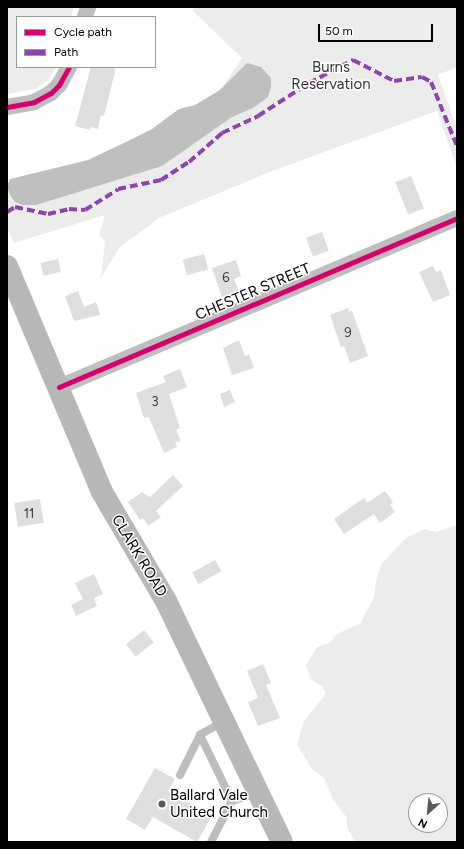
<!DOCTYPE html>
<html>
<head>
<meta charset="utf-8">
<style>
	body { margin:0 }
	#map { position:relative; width:464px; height:849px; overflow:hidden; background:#fff; font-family:Figtree,sans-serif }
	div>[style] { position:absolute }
	.green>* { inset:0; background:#ececec }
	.water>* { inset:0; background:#bfbfbf }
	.building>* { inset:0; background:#dfdfdf; transform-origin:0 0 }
	.lane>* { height:8px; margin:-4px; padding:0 4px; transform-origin:4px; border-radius:4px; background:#bebebe }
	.street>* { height:16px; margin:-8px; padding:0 8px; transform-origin:8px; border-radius:8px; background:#bebebe }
	.secondary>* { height:22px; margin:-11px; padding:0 11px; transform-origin:11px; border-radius:11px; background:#b8b8b8 }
	.quiet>* { height:4px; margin-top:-2px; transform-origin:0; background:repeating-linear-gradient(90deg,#8e44ad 0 8px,transparent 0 12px) }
	.cycleway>* { height:5px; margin:-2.5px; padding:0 2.5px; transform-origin:2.5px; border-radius:2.5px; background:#d6006c }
	.dots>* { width:11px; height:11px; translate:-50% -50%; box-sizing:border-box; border:2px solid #fff; border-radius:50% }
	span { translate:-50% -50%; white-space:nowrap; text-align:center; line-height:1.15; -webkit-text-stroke:3px #fff; paint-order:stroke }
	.number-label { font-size:13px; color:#383838 }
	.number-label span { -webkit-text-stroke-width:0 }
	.park-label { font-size:15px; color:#333 }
	.street-label { font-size:15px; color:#000 }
	.poi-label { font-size:15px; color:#000 }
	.left { translate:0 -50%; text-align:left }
	.frame { position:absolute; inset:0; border:8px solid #000; pointer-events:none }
	.legend { position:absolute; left:16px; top:16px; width:140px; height:52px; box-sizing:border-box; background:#fff; border:1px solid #999; margin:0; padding:5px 7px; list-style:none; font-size:12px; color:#000 }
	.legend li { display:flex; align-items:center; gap:8px; height:20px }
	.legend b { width:20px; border:1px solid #999 }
	.north { position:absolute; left:408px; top:793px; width:40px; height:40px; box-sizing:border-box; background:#fff; border:1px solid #999; border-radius:50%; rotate:207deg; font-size:11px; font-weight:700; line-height:16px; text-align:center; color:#000 }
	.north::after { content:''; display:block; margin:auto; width:14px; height:18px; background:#595959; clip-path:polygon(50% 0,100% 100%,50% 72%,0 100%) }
	.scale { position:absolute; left:318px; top:24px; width:115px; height:18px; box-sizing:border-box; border:2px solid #000; border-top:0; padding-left:5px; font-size:12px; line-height:14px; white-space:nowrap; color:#000; -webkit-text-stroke:3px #fff; paint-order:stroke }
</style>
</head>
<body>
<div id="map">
	<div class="green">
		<div style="clip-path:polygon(7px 7px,74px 7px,71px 17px,17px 17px,17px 67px,56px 67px,48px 80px,36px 89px,7px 94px)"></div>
		<div style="clip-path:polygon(195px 7px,457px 7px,457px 67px,438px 75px,457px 129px,457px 168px,437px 111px,272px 171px,159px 218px,119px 248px,101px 278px,105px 241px,99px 235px,105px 215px,14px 243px,7px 228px,7px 200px,10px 200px,7px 198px,7px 186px,85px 162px,146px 135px,216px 95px,223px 86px,242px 58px,193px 11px)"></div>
		<div style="clip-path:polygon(evenodd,457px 525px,457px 842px,355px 842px,347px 827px,347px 818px,333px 799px,324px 778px,311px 768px,297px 744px,304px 721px,326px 694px,323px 687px,311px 679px,306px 665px,317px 647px,331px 642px,336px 635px,349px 628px,360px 624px,374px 597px,376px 581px,382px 563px,406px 538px,425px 529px,436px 532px,457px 525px,416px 801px,440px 801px,440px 825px,416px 825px,416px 801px)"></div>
	</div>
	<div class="water">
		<div style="clip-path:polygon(247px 63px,261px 67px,271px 78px,271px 87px,268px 97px,253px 108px,232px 117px,162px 166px,36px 205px,23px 205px,15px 202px,10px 195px,7px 186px,10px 179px,88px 160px,126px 142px,152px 129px,179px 109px,195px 105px,220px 90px)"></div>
	</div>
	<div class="building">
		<div style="clip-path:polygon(91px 67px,114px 67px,115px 72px,104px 116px,101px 115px,98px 129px,90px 127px,90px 130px,75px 126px)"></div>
		<div style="left:411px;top:176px;width:35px;height:17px;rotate:68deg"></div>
		<div style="left:322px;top:232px;width:20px;height:17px;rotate:70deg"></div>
		<div style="left:204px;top:254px;width:16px;height:22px;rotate:75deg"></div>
		<div style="left:58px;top:259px;width:13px;height:18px;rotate:77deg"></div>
		<div style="clip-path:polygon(236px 260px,241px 276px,234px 279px,239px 291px,222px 297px,212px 268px)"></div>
		<div style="clip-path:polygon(433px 266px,436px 272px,441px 270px,450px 295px,433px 302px,419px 272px)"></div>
		<div style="clip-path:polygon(78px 291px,84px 307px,96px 302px,100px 315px,74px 321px,65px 296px)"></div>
		<div style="clip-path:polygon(348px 308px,349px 312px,352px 311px,368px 356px,350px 363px,344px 346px,341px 347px,330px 315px)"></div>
		<div style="clip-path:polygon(239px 340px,245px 356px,249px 354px,254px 368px,232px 375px,223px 348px)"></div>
		<div style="clip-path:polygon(180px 369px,187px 387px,169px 394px,180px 428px,176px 430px,181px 441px,175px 443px,177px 447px,164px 453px,149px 417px,144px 418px,136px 393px,166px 382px,163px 376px)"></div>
		<div style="clip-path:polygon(230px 390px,235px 402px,224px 407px,220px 394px)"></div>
		<div style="clip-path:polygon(173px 475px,183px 486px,156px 511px,161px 517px,148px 526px,143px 518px,140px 520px,128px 502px,142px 492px,150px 497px)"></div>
		<div style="clip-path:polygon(385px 491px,393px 502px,390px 505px,395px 512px,380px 523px,374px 514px,344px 534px,334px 519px,364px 498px,367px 503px)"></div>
		<div style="left:40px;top:499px;width:24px;height:26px;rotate:81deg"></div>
		<div style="left:215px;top:560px;width:13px;height:26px;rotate:61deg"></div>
		<div style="clip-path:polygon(94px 574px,103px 594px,94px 598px,97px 606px,76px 616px,71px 605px,83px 599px,75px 583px)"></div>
		<div style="left:144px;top:630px;width:16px;height:23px;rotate:52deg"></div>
		<div style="clip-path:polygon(263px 664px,271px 683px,266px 685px,280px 718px,258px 726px,248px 702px,258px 698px,247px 671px)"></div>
		<div style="clip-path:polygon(155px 768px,175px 779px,168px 791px,212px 816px,197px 842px,153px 817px,145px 830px,126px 819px)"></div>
	</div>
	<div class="lane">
		<div style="left:223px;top:722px;width:26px;rotate:151deg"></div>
		<div style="left:200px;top:735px;width:73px;rotate:64.1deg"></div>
		<div style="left:180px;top:775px;width:45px;rotate:-63.4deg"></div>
		<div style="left:211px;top:842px;width:46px;rotate:-62.9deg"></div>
		<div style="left:232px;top:801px;width:27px;rotate:-17deg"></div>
	</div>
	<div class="street">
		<div style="left:85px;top:17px;width:10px;rotate:-73deg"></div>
		<div style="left:7px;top:107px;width:27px;rotate:-10deg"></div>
		<div style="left:34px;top:102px;width:19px;rotate:-28deg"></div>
		<div style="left:51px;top:93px;width:11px;rotate:-45deg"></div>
		<div style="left:59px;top:85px;width:21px;rotate:-61deg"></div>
		<div style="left:59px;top:387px;width:432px;rotate:-23deg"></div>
	</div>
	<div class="secondary">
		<div style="left:7px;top:266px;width:245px;rotate:67.2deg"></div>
		<div style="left:102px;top:492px;width:126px;rotate:59.6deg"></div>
		<div style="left:166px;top:601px;width:267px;rotate:64.3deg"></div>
	</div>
	<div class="quiet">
		<div style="left:7px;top:212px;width:9px;rotate:-32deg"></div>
		<div style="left:15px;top:207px;width:34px;rotate:12deg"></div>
		<div style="left:48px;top:214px;width:22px;rotate:-13deg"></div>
		<div style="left:69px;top:209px;width:16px;rotate:4deg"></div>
		<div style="left:85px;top:210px;width:39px;rotate:-32deg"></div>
		<div style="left:118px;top:189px;width:44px;rotate:-11.8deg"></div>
		<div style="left:161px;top:180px;width:33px;rotate:-33deg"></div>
		<div style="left:189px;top:162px;width:44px;rotate:-41.3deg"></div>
		<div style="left:222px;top:133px;width:40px;rotate:-25deg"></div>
		<div style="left:258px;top:116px;width:61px;rotate:-32.9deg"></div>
		<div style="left:309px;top:83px;width:50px;rotate:-27.6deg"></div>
		<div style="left:353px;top:60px;width:46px;rotate:27.1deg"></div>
		<div style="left:394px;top:81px;width:28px;rotate:-8deg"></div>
		<div style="left:422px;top:77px;width:10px;rotate:29deg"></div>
		<div style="left:431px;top:82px;width:69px;rotate:67.9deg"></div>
	</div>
	<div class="cycleway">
		<div style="left:7px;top:107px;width:27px;rotate:-10deg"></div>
		<div style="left:34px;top:102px;width:19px;rotate:-28deg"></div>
		<div style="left:51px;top:93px;width:11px;rotate:-45deg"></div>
		<div style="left:59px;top:85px;width:21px;rotate:-61deg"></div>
		<div style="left:59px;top:387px;width:432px;rotate:-23deg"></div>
	</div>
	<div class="dots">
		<div style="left:162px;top:804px;background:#595959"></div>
	</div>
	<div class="number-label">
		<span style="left:226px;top:278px">6</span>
		<span style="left:348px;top:333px">9</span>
		<span style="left:155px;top:402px">3</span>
		<span style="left:29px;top:514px">11</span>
	</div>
	<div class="park-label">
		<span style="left:331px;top:76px">Burns<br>Reservation</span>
	</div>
	<div class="street-label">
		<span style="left:253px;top:292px;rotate:-23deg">CHESTER STREET</span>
		<span style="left:139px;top:556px;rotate:59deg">CLARK ROAD</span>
	</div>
	<div class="poi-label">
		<span class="left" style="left:170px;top:804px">Ballard Vale<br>United Church</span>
	</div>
	<div class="frame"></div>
	<ul class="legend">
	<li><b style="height:5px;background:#d6006c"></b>Cycle path</li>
	<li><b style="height:5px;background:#8e44ad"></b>Path</li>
	</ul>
	<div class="north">N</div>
	<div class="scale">50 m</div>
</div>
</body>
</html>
